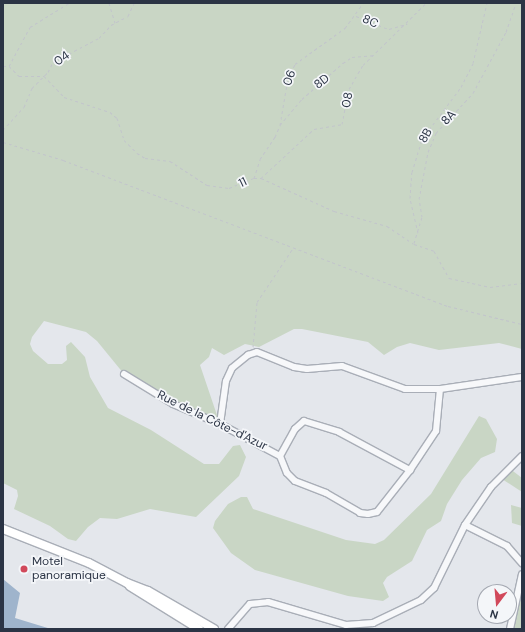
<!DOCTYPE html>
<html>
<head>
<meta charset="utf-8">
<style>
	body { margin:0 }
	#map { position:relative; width:525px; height:632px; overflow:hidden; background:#e4e7ec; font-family:"DM Sans",sans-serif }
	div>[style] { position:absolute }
	.green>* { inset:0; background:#c9d6c5 }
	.water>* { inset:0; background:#9fb4cc }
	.path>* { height:1px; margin-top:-0.5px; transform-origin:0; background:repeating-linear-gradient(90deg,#c2c5cb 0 3px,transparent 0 6px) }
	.roads { filter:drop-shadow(1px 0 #a9aeb7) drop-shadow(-1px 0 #a9aeb7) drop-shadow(0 1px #a9aeb7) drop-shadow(0 -1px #a9aeb7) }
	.minor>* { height:6px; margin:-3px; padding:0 3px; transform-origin:3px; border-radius:3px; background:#f7f8fa }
	.secondary>* { height:8px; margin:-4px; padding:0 4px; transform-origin:4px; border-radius:4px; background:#fff }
	.dots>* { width:11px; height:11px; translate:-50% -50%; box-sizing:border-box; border:2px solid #f4f6f9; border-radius:50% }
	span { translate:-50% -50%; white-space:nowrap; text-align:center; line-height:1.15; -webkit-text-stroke:3.5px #f4f6f9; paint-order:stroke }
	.street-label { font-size:12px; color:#2b3445 }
	.poi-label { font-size:12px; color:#2b3445 }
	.left { translate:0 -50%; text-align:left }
	.frame { position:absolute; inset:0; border:4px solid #2b3445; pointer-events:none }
	.north { position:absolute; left:477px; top:584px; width:40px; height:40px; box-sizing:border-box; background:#f4f6f9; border:1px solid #a4a8b1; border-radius:50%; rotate:196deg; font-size:11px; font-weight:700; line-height:16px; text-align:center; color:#2b3445 }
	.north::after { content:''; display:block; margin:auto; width:14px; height:18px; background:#d1495b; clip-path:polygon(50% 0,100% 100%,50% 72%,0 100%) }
</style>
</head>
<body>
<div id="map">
	<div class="green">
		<div style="clip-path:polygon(3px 3px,522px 3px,522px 349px,499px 343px,439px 350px,410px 343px,397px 347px,384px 355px,368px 342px,302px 329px,294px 329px,259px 347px,245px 344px,224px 355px,212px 348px,209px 357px,200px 365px,220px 424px,173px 404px,124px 374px,97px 341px,86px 332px,44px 321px,32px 337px,30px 344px,33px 351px,48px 364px,62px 364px,67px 360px,66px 346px,71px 342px,85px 357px,90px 377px,108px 408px,151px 430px,204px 464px,219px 464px,233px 446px,240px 445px,246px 457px,239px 476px,196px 517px,150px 509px,117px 519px,100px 518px,88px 527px,76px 541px,68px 539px,50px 526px,14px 509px,18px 496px,17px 490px,3px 483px)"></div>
		<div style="clip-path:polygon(479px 416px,486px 419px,497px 439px,495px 452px,481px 458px,462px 480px,447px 504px,441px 521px,427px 530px,412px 561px,387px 577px,383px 583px,389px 597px,383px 601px,348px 596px,255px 570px,231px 553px,213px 528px,215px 521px,228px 504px,241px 497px,247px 497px,253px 509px,346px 540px,375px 544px,384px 540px,431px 494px)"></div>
		<div style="clip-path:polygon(509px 468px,522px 478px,522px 492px,499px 477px)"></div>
		<div style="clip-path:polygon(511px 505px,522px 508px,522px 526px,512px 523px)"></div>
		<div style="clip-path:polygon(522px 577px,522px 629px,511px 629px)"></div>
	</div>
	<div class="water">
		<div style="clip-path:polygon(3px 579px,20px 593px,15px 618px,51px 629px,3px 629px)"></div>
	</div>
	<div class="path">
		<div style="left:109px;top:3px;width:21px;rotate:73deg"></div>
		<div style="left:356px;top:16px;width:35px;rotate:22deg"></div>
		<div style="left:389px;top:29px;width:19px;rotate:-16deg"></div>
		<div style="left:3px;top:66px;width:6px"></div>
		<div style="left:9px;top:66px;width:14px;rotate:45deg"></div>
		<div style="left:19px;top:76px;width:25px"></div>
		<div style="left:44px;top:76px;width:29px;rotate:46deg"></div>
		<div style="left:64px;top:97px;width:48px;rotate:18.1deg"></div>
		<div style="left:110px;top:112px;width:9px;rotate:41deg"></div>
		<div style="left:117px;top:118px;width:23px;rotate:72deg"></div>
		<div style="left:124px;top:140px;width:18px;rotate:45deg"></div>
		<div style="left:137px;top:153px;width:9px;rotate:32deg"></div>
		<div style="left:145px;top:158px;width:25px;rotate:7deg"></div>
		<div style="left:170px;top:161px;width:44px;rotate:33deg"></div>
		<div style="left:207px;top:185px;width:22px;rotate:8deg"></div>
		<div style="left:229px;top:188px;width:27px;rotate:-22deg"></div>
		<div style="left:254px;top:178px;width:7px"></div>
		<div style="left:261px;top:178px;width:80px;rotate:24.3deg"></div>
		<div style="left:334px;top:211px;width:55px;rotate:15.8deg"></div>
		<div style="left:387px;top:226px;width:32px;rotate:34deg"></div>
		<div style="left:414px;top:244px;width:21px;rotate:19deg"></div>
		<div style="left:434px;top:251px;width:31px;rotate:61deg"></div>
		<div style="left:449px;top:278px;width:42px;rotate:12.4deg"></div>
		<div style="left:490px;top:287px;width:32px;rotate:-7deg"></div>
		<div style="left:9px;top:66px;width:44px;rotate:-61.7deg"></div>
		<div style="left:30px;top:27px;width:46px;rotate:-31.6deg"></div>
		<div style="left:280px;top:125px;width:34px;rotate:-50deg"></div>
		<div style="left:302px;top:99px;width:55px;rotate:-41.3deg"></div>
		<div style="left:343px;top:63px;width:11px;rotate:-34deg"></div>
		<div style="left:352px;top:57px;width:21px;rotate:-5deg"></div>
		<div style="left:3px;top:130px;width:31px;rotate:-48deg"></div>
		<div style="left:24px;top:107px;width:21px;rotate:-67deg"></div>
		<div style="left:32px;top:88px;width:23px;rotate:-45deg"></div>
		<div style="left:48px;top:72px;width:11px;rotate:-63deg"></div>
		<div style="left:53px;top:62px;width:52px;rotate:-27.6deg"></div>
		<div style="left:99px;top:38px;width:18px;rotate:-47deg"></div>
		<div style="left:111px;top:25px;width:19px;rotate:-28deg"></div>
		<div style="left:128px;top:16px;width:14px;rotate:-65deg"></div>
		<div style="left:3px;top:142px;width:63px;rotate:16.7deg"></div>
		<div style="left:63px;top:160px;width:412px;rotate:20.8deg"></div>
		<div style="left:448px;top:306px;width:76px;rotate:13.7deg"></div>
		<div style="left:254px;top:178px;width:20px;rotate:-72deg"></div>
		<div style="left:260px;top:159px;width:27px;rotate:-56deg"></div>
		<div style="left:275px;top:137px;width:13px;rotate:-67deg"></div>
		<div style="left:280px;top:125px;width:48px;rotate:-80.3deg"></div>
		<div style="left:288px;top:78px;width:16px;rotate:-63deg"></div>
		<div style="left:295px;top:64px;width:62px;rotate:-35.8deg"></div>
		<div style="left:345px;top:28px;width:31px;rotate:-54deg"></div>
		<div style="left:261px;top:178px;width:72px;rotate:-42.8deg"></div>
		<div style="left:314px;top:129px;width:28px;rotate:-10deg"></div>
		<div style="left:342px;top:124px;width:36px;rotate:-79deg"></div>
		<div style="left:349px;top:89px;width:28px;rotate:-60deg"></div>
		<div style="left:363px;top:65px;width:88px;rotate:-44.5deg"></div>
		<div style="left:418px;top:233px;width:36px;rotate:-103deg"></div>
		<div style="left:410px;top:198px;width:26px;rotate:-86deg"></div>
		<div style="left:412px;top:172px;width:34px;rotate:-73deg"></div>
		<div style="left:422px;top:139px;width:65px;rotate:-53.1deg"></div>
		<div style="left:461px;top:87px;width:27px;rotate:-63deg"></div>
		<div style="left:473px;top:63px;width:62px;rotate:-76.9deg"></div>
		<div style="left:414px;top:243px;width:27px;rotate:-73deg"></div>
		<div style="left:422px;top:217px;width:18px;rotate:-99deg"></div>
		<div style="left:419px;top:199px;width:48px;rotate:-79.2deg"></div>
		<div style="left:428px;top:152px;width:21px;rotate:-67deg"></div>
		<div style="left:436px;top:133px;width:54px;rotate:-47.2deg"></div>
		<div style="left:473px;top:93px;width:69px;rotate:-61.6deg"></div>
		<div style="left:506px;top:32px;width:31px;rotate:-71deg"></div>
		<div style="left:253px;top:347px;width:45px;rotate:-84.9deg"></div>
		<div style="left:257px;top:302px;width:65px;rotate:-56.3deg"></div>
	</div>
	<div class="roads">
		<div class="minor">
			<div style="left:124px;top:374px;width:57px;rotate:31.5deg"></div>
			<div style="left:173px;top:404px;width:51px;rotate:23.1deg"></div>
			<div style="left:220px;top:424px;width:68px;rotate:28.1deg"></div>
			<div style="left:280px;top:456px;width:18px;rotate:68deg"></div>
			<div style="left:287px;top:473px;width:11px;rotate:45deg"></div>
			<div style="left:295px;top:481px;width:33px;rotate:21deg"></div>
			<div style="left:326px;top:493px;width:39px;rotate:30deg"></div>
			<div style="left:360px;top:513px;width:8px;rotate:7deg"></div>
			<div style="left:368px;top:514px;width:9px;rotate:-13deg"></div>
			<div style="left:377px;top:512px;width:53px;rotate:-51.8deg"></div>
			<div style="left:410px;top:470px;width:47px;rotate:-56.3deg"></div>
			<div style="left:436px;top:431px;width:42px;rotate:-84.6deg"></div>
			<div style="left:220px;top:424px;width:43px;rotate:-82.1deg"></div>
			<div style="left:226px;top:381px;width:14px;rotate:-65deg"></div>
			<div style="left:232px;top:368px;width:21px;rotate:-39deg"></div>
			<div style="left:248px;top:355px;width:9px;rotate:-18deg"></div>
			<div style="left:257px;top:352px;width:40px;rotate:22deg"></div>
			<div style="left:294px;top:367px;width:13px;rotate:9deg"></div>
			<div style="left:307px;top:369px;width:35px;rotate:-5deg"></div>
			<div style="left:342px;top:366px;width:67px;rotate:20.1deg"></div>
			<div style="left:405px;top:389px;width:35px"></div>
			<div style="left:440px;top:389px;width:83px;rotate:-8.3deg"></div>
			<div style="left:280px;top:456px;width:31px;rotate:-61deg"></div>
			<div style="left:295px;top:429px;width:12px;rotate:-42deg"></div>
			<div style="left:304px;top:421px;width:37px;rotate:17deg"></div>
			<div style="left:339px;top:432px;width:81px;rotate:28.2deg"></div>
			<div style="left:465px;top:525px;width:47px;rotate:26.6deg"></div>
			<div style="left:507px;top:546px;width:23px;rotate:49deg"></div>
			<div style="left:228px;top:629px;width:33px;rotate:-49deg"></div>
			<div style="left:250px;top:604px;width:18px;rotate:-6deg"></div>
			<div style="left:268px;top:602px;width:81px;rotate:16.4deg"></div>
			<div style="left:346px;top:625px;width:27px;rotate:-4deg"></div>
			<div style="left:373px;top:623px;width:53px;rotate:-25.6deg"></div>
			<div style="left:421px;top:600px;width:18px;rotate:-43deg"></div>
			<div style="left:434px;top:588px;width:70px;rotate:-63.8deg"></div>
			<div style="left:465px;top:525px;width:46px;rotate:-55.6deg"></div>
			<div style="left:491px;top:487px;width:44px;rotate:-45deg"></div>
			<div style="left:510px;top:629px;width:56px;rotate:-77.7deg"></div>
		</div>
		<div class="secondary">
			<div style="left:3px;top:529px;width:92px;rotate:21.6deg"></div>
			<div style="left:89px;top:563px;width:43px;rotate:27.8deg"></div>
			<div style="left:127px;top:583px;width:22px;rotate:21deg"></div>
			<div style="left:148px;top:591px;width:76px;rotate:29.9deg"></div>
			<div style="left:130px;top:586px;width:81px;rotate:31.9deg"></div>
		</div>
	</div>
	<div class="dots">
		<div style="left:24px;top:569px;background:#d1495b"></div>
	</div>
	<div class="street-label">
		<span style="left:370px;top:22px;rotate:24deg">8C</span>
		<span style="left:62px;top:59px;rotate:-35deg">04</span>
		<span style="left:290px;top:78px;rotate:-70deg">06</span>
		<span style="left:322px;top:82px;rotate:-37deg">8D</span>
		<span style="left:348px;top:100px;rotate:-81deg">08</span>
		<span style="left:449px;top:118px;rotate:-48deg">8A</span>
		<span style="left:426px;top:136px;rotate:-61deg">8B</span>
		<span style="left:243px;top:183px;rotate:-25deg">11</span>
		<span style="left:212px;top:421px;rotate:26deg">Rue de la Côte-d'Azur</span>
	</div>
	<div class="poi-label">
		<span class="left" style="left:32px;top:569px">Motel<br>panoramique</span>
	</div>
	<div class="frame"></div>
	<div class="north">N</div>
</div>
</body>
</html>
